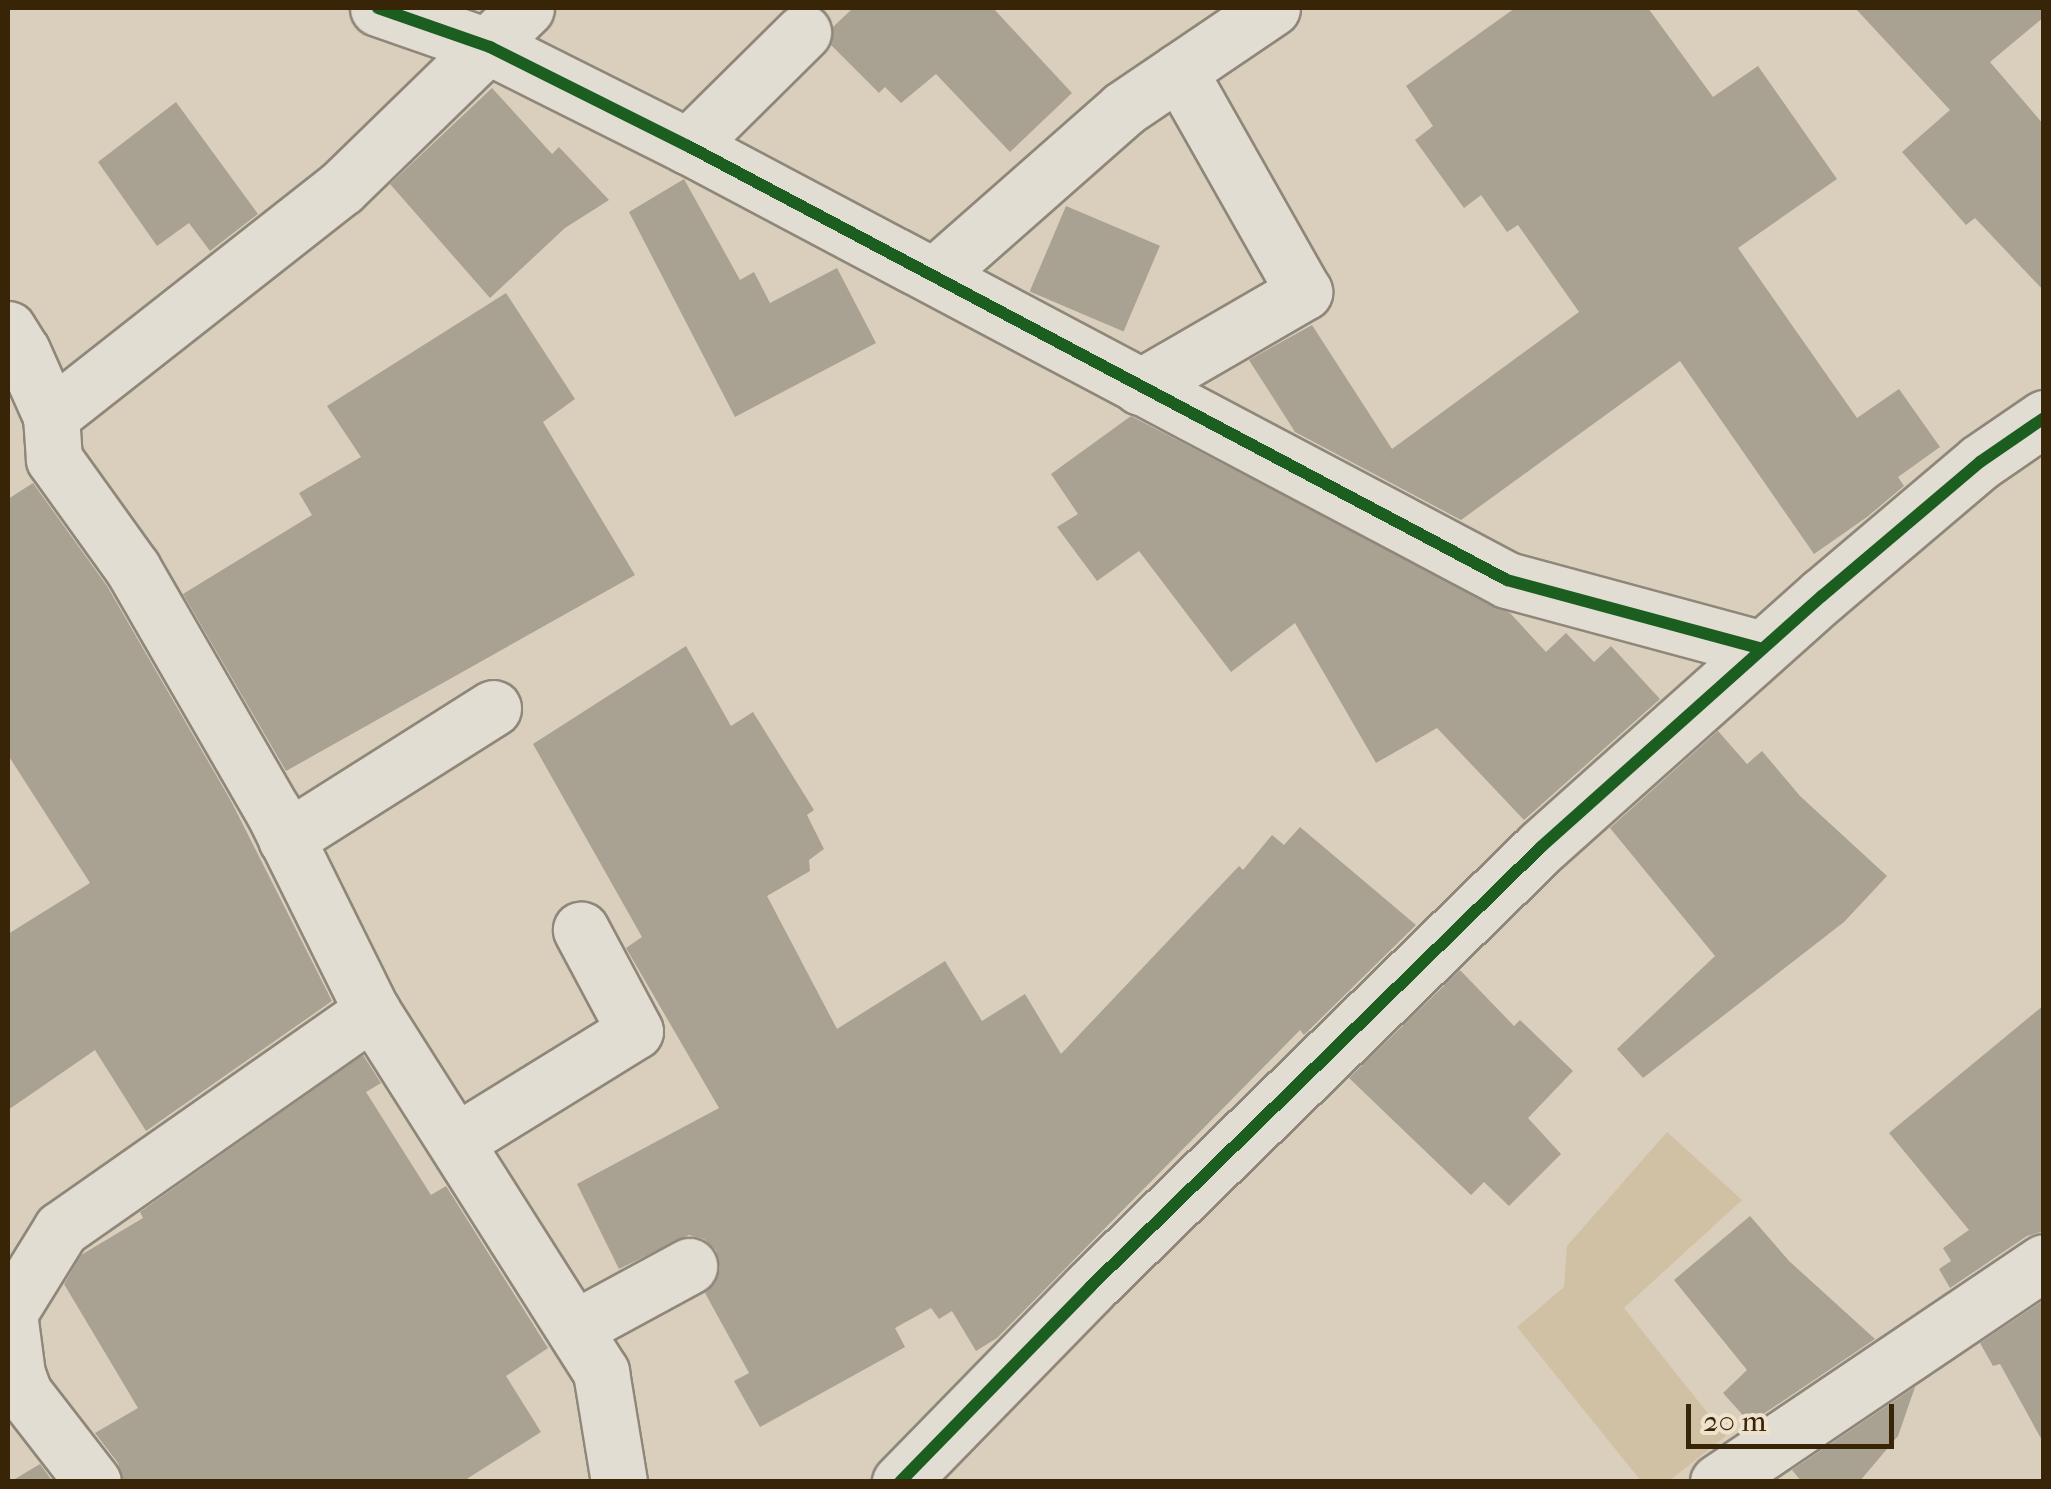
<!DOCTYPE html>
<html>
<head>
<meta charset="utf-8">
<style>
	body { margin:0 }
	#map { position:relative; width:2051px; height:1489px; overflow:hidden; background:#d9cfbc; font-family:"IM FELL French Canon",serif }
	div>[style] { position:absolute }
	.green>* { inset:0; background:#d0c1a5 }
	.building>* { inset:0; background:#a9a192; transform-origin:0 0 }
	.roads { filter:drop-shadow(2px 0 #8f8779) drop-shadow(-2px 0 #8f8779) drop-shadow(0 2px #8f8779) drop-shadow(0 -2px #8f8779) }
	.minor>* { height:55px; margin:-27.5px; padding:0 27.5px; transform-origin:27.5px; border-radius:27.5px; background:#e2ddd3 }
	.cycleway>* { height:12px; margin:-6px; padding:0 6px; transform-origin:6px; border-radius:6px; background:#1b5e20 }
	span { translate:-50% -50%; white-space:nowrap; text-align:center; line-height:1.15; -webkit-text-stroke:10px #eee2cc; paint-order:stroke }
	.frame { position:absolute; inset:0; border:10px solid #382508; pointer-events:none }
	.scale { position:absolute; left:1686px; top:1404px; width:208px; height:45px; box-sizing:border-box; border:5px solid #382508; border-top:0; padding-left:12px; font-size:30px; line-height:35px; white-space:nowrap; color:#382508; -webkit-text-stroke:8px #eee2cc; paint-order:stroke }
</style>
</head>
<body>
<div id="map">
	<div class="green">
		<div style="clip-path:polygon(1667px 1132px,1742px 1200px,1624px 1308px,1726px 1436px,1669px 1481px,1641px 1481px,1517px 1327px,1564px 1287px,1567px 1246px)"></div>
	</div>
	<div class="building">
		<div style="clip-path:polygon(853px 8px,993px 8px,1072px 93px,1010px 152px,936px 74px,901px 103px,885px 87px,879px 93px,831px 45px,833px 27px)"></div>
		<div style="clip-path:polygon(1515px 8px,1648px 8px,1713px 97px,1758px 66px,1837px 179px,1738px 248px,1857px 418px,1899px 389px,1940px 447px,1898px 477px,1904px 486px,1867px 517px,1814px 554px,1680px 361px,1461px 520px,1295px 432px,1249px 360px,1312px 325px,1392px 449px,1579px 312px,1518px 225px,1507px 232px,1481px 195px,1464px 208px,1415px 140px,1433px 126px,1406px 86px)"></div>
		<div style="clip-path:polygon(1855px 8px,2044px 8px,2044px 17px,1990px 62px,2044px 125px,2044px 291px,1975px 218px,1966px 225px,1902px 152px,1950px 110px)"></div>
		<div style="clip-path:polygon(492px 88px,552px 154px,559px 147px,609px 200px,565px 228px,490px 298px,390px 184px)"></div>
		<div style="clip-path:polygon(176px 102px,258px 214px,210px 251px,189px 223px,157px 246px,98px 162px)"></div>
		<div style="clip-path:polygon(684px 179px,740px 280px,754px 272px,770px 303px,837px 268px,876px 343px,735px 417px,629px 212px)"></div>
		<div style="left:1066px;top:206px;width:102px;height:93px;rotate:23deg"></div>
		<div style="clip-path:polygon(506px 293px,575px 399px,543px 422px,635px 575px,286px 771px,183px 594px,312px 515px,299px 493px,361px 457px,327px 406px)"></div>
		<div style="clip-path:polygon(1131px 416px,1510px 613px,1546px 652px,1566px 633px,1594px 662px,1611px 646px,1660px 699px,1524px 820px,1437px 728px,1376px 763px,1295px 623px,1231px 672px,1139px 551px,1097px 581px,1057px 527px,1078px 514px,1051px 474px)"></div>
		<div style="clip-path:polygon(33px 483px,107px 586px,231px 801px,332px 1001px,146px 1131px,95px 1050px,8px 1110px,8px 934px,90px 883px,8px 755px,8px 499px)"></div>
		<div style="clip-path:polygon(686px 646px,731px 726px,753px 712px,814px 810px,807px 815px,824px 849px,809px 860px,810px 871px,767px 896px,837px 1029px,945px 961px,982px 1021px,1025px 994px,1061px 1054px,1239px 866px,1243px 870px,1272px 835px,1284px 845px,1300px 827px,1416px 925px,1304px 1035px,1300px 1030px,997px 1338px,976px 1351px,952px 1311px,939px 1319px,931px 1308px,895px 1328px,905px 1347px,760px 1427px,734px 1381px,749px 1373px,705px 1293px,715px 1283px,720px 1268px,716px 1250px,704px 1239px,689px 1235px,619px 1269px,577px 1184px,719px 1108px,626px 948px,642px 937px,533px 744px)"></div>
		<div style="clip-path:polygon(1718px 731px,1747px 764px,1762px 751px,1800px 796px,1887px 876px,1844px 922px,1643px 1078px,1617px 1049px,1715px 956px,1610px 828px)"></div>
		<div style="clip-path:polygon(1460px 970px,1514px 1026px,1520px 1020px,1573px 1071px,1528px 1118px,1561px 1154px,1509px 1206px,1484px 1182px,1471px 1195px,1349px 1078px)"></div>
		<div style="clip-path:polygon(2044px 1005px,2044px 1231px,2027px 1236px,1950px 1288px,1939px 1269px,1951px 1261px,1943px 1248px,1969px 1230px,1889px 1133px)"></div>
		<div style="clip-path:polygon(363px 1055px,381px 1083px,366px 1092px,431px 1195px,446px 1186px,548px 1348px,506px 1376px,541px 1432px,462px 1482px,124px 1482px,118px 1463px,95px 1433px,138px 1408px,64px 1284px,81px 1255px,143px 1218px,140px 1212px)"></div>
		<div style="clip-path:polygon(1750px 1216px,1789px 1261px,1875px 1339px,1750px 1423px,1723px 1393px,1747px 1370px,1674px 1280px)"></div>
		<div style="clip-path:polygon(2044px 1300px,2044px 1444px,2000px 1364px,1993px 1366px,1980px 1343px)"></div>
		<div style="clip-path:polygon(1915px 1387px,1898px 1436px,1859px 1482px,1802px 1482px,1792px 1470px)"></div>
		<div style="clip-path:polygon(40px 1464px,53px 1482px,10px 1482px)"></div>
	</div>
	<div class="roads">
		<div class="minor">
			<div style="left:378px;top:8px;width:119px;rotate:19.2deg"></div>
			<div style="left:490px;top:47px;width:221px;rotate:26.6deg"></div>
			<div style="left:688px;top:146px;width:927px;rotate:27.92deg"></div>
			<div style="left:1507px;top:580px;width:264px;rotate:15.1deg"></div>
			<div style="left:688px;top:146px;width:162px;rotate:-44.7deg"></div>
			<div style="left:935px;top:275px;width:251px;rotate:-41.4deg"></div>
			<div style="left:1123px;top:109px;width:180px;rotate:-34.1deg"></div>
			<div style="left:8px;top:329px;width:26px;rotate:58deg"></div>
			<div style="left:22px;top:351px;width:71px;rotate:66deg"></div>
			<div style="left:51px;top:416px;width:43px;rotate:86deg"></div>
			<div style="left:54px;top:459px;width:135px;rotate:54.3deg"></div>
			<div style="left:133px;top:569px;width:280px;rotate:60deg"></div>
			<div style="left:273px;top:811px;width:223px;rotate:63.7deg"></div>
			<div style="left:372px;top:1011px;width:428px;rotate:57.6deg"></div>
			<div style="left:601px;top:1372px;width:111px;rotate:80.7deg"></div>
			<div style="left:1140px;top:387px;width:190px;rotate:-30.1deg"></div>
			<div style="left:1304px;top:292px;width:254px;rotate:-119.5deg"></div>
			<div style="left:51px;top:416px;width:369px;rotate:-38.2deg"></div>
			<div style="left:341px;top:188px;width:258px;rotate:-44.2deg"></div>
			<div style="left:286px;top:839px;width:245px;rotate:-32.3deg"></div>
			<div style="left:457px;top:1141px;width:209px;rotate:-31.7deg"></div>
			<div style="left:635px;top:1031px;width:115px;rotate:-118.1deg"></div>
			<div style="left:575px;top:1328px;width:130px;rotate:-28.5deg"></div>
			<div style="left:93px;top:1482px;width:113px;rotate:-127.8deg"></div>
			<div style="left:24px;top:1393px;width:20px;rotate:-110deg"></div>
			<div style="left:17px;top:1374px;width:62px;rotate:-97.5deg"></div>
			<div style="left:9px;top:1313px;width:99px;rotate:-58.2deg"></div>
			<div style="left:61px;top:1229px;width:380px;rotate:-35deg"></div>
			<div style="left:900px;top:1482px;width:272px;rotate:-45.7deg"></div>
			<div style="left:1090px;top:1287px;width:630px;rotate:-44.29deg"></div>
			<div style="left:1541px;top:847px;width:377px;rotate:-41.8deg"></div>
			<div style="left:1822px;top:596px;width:207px;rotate:-40.3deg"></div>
			<div style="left:1980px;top:462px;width:78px;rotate:-34.5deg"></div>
			<div style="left:1718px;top:1482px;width:393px;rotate:-34deg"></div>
		</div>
	</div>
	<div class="cycleway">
		<div style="left:378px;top:8px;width:119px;rotate:19.2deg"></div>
		<div style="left:490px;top:47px;width:221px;rotate:26.6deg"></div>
		<div style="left:688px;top:146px;width:927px;rotate:27.92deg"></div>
		<div style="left:1507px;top:580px;width:264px;rotate:15.1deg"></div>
		<div style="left:900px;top:1482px;width:272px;rotate:-45.7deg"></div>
		<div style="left:1090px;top:1287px;width:630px;rotate:-44.29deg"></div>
		<div style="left:1541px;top:847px;width:377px;rotate:-41.8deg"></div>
		<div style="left:1822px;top:596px;width:207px;rotate:-40.3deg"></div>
		<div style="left:1980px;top:462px;width:78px;rotate:-34.5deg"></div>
	</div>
	<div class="frame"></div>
	<div class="scale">20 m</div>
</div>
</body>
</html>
